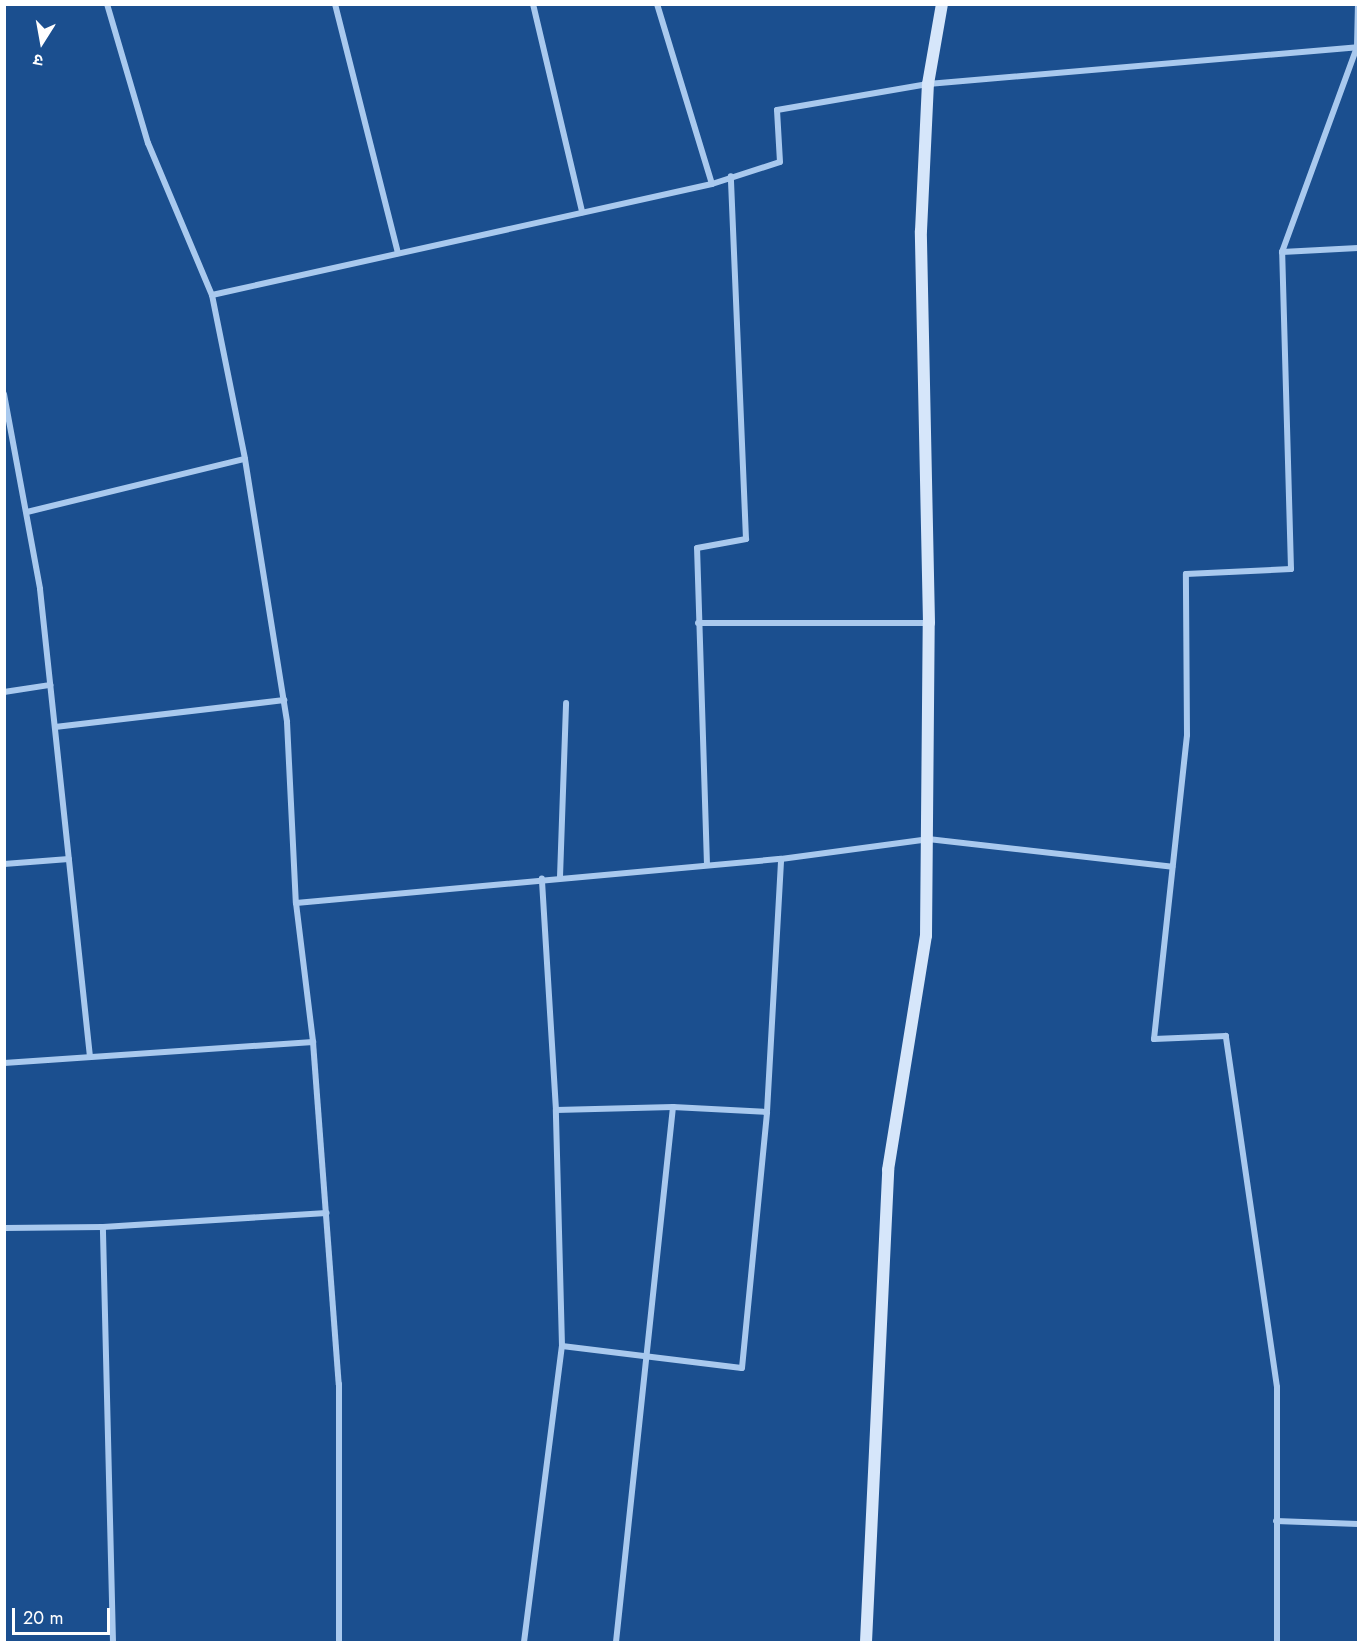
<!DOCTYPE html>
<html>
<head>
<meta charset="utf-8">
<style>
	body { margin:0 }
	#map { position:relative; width:1363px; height:1647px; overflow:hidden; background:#1b4f8f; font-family:Jost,"Noto Sans Devanagari",sans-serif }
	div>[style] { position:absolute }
	.street>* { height:6px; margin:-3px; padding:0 3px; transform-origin:3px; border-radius:3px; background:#a9c9ee }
	.secondary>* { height:12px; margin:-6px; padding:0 6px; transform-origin:6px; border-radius:6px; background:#d6e6fa }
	span { translate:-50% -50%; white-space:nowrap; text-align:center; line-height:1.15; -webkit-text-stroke:4.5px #1b4f8f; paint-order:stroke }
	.frame { position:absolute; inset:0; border:6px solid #fff; pointer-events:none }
	.north { position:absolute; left:12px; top:12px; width:60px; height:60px; -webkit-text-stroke:4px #1b4f8f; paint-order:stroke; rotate:191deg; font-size:16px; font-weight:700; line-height:24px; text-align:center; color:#fff }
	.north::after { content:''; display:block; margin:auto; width:21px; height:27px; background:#fff; clip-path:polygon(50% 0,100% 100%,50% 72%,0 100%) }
	.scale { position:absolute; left:12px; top:1608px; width:98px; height:27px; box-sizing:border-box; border:3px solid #fff; border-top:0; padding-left:8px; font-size:18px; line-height:21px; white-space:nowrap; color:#fff; -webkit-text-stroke:4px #1b4f8f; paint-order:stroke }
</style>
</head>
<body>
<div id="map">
	<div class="street">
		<div style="left:107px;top:4px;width:145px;rotate:73.6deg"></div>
		<div style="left:148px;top:143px;width:165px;rotate:67.2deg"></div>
		<div style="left:212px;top:295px;width:167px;rotate:78.6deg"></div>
		<div style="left:245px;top:459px;width:266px;rotate:80.9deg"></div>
		<div style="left:287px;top:722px;width:181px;rotate:87.2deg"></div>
		<div style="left:296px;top:903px;width:140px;rotate:83deg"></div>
		<div style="left:313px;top:1042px;width:343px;rotate:85.7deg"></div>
		<div style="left:339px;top:1384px;width:258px;rotate:90deg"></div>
		<div style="left:335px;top:4px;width:257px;rotate:75.8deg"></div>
		<div style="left:533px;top:4px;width:214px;rotate:76.7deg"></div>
		<div style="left:657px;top:4px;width:188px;rotate:73deg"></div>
		<div style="left:712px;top:184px;width:71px;rotate:-17.9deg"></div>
		<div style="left:780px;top:162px;width:52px;rotate:-93.3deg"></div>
		<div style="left:777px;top:110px;width:153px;rotate:-9.8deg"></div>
		<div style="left:928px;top:84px;width:431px;rotate:-4.9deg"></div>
		<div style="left:1357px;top:47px;width:43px;rotate:-88.7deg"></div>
		<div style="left:1282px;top:252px;width:76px;rotate:-3deg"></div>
		<div style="left:212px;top:295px;width:512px;rotate:-12.52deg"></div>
		<div style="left:4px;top:394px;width:198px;rotate:79.5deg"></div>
		<div style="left:40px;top:589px;width:470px;rotate:83.9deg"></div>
		<div style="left:27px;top:512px;width:224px;rotate:-13.7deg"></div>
		<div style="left:698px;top:623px;width:231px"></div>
		<div style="left:4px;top:692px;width:47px;rotate:-8.7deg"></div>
		<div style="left:55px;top:727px;width:231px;rotate:-6.7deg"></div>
		<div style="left:4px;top:864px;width:65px;rotate:-4.4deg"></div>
		<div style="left:707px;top:865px;width:317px;rotate:-91.8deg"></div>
		<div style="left:697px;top:548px;width:50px;rotate:-10.4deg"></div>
		<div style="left:746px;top:539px;width:363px;rotate:-92.4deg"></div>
		<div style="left:560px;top:877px;width:174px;rotate:-88deg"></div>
		<div style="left:296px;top:903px;width:487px;rotate:-5.2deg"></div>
		<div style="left:781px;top:859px;width:148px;rotate:-7.7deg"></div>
		<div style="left:928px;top:839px;width:246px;rotate:6.5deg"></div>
		<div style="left:4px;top:1063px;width:310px;rotate:-3.9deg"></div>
		<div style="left:556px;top:1110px;width:117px;rotate:-1.5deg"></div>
		<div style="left:4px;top:1228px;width:99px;rotate:-0.6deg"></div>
		<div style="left:562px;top:1346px;width:181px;rotate:7deg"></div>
		<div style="left:742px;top:1368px;width:257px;rotate:-84.4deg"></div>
		<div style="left:1276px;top:1521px;width:82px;rotate:2.1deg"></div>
		<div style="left:113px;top:1642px;width:415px;rotate:-91.4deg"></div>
		<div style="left:103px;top:1227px;width:224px;rotate:-3.6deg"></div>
		<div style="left:524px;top:1642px;width:298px;rotate:-82.7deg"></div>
		<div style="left:562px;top:1346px;width:236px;rotate:-91.5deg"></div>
		<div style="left:556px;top:1110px;width:232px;rotate:-93.5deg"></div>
		<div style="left:616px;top:1642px;width:538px;rotate:-83.92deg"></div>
		<div style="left:673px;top:1107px;width:94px;rotate:3deg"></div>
		<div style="left:767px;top:1112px;width:253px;rotate:-86.8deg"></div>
		<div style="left:1277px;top:1642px;width:255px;rotate:-90deg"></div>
		<div style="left:1277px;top:1387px;width:355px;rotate:-98.3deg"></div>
		<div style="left:1226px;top:1036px;width:72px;rotate:177.6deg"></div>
		<div style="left:1154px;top:1039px;width:306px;rotate:-83.8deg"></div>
		<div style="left:1187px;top:735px;width:161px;rotate:-90.4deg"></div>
		<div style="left:1186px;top:574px;width:105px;rotate:-2.7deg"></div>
		<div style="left:1291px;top:569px;width:317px;rotate:-91.6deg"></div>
		<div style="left:1282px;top:252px;width:218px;rotate:-69.9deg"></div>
	</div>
	<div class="secondary">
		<div style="left:866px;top:1642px;width:473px;rotate:-87.3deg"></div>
		<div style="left:888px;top:1170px;width:237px;rotate:-80.8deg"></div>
		<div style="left:926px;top:936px;width:313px;rotate:-89.5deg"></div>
		<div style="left:929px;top:623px;width:392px;rotate:-91.2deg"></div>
		<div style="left:921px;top:231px;width:147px;rotate:-87.3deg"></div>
		<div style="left:928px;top:84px;width:81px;rotate:-80.1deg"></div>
	</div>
	<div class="frame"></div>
	<div class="north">उ</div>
	<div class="scale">20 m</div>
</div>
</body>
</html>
